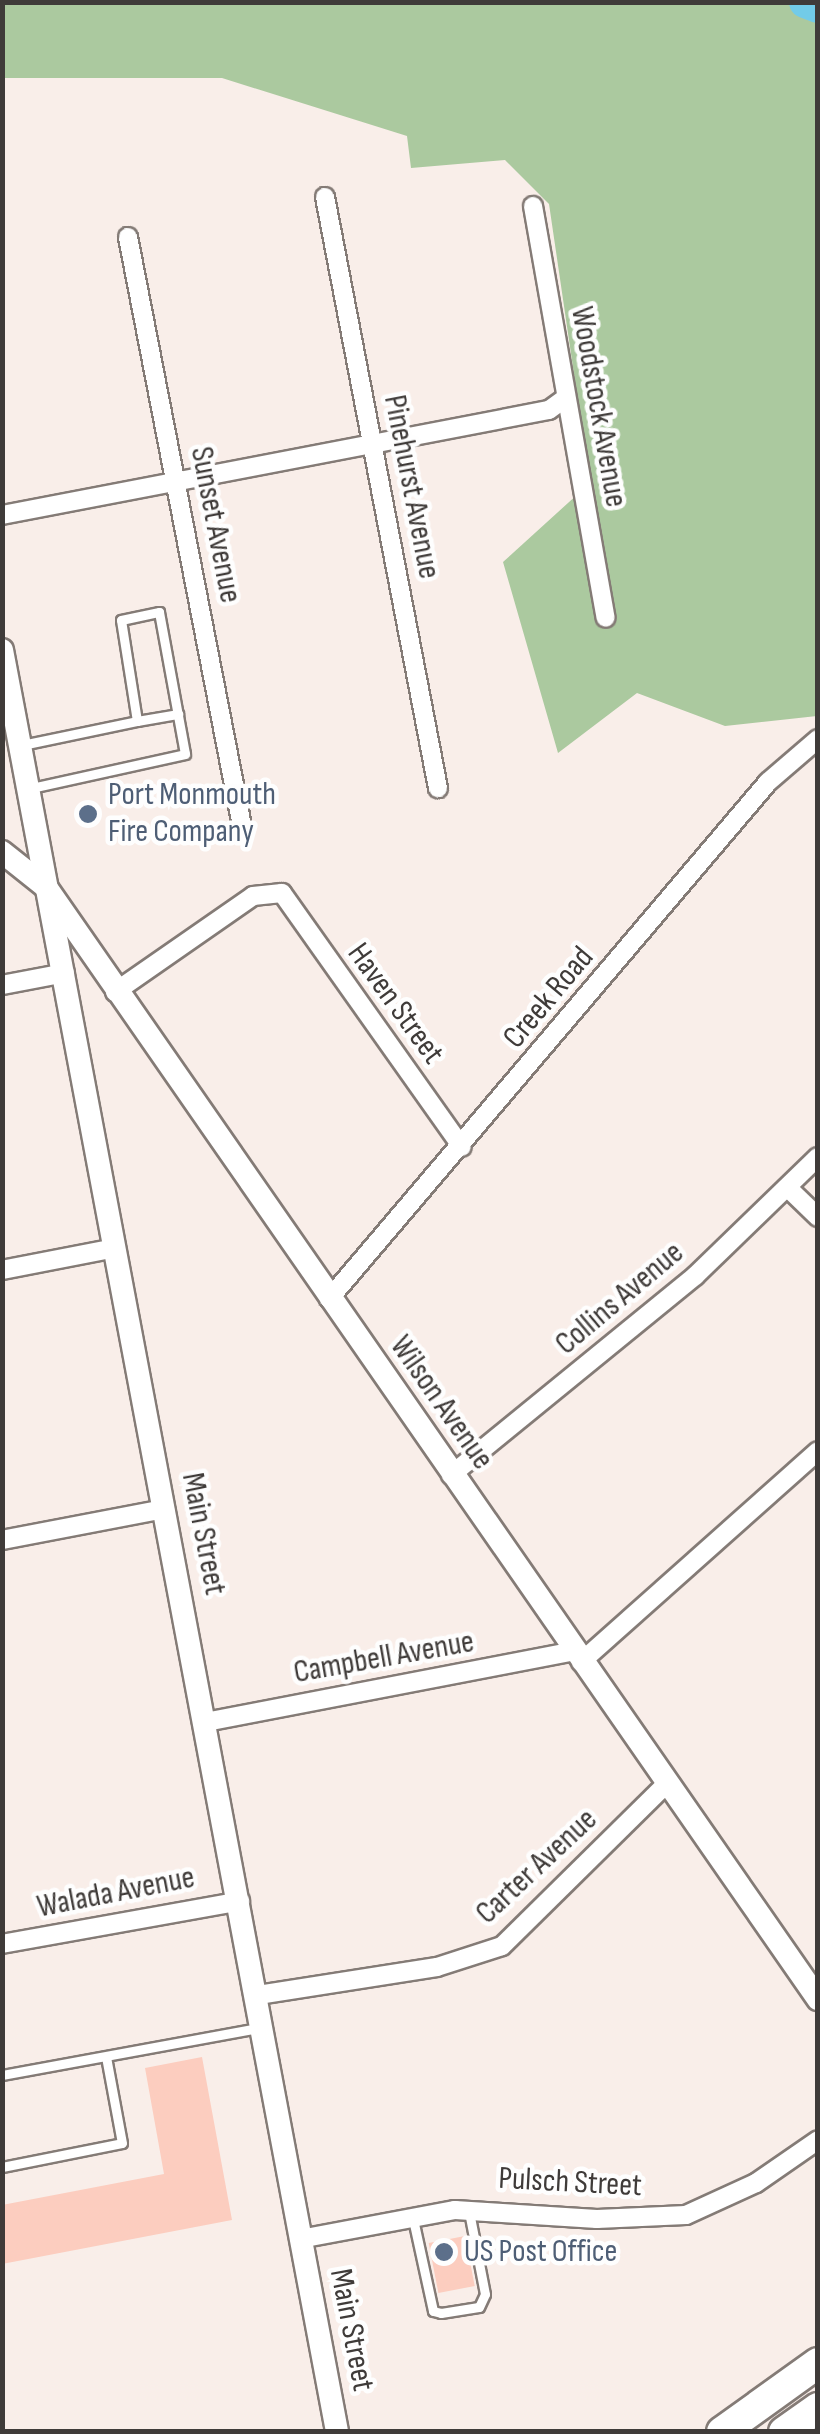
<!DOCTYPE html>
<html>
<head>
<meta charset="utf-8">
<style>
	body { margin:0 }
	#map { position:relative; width:820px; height:2434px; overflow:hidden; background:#f9eee9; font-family:"Sofia Sans Condensed",sans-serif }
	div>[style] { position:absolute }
	.green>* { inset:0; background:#abc99f }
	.river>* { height:32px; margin:-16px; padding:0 16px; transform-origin:16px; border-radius:16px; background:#72cbe8 }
	.building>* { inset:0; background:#fccdbf; transform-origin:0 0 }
	.roads { filter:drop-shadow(2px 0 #847b76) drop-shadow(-2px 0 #847b76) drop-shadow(0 2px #847b76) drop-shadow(0 -2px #847b76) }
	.lane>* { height:9px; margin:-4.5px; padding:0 4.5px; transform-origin:4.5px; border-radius:4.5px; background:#fff }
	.street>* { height:18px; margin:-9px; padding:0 9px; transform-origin:9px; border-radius:9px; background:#fff }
	.secondary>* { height:22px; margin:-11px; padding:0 11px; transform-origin:11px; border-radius:11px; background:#fff }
	.highway>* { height:30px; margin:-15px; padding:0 15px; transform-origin:15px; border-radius:15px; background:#fff }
	.dots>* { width:28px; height:28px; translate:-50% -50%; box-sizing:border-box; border:5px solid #fefefe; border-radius:50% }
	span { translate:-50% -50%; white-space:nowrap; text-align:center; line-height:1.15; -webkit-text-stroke:9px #fefefe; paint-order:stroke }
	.street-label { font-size:32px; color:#3f3b39 }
	.service-label { font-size:32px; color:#4e5e75 }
	.left { translate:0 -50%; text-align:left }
	.frame { position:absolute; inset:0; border:5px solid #3f3b39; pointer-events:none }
</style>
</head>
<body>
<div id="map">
	<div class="green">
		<div style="clip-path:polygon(2px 3px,817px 3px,817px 716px,725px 726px,637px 693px,558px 753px,503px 562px,590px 483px,549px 204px,505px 160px,411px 168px,407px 136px,222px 78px,3px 78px)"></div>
	</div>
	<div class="river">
		<div style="left:805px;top:2px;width:14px;rotate:21deg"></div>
	</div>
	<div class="building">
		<div style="clip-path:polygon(202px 2057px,232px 2220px,2px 2264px,2px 2205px,164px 2174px,145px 2068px)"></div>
		<div style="left:465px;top:2236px;width:51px;height:37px;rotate:79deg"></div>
	</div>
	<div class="roads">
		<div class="lane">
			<div style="left:137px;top:721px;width:42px;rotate:-9.7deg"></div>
			<div style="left:22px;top:745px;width:117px;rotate:-11.8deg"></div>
			<div style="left:137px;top:721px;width:102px;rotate:-99deg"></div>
			<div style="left:121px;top:620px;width:39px;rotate:-12deg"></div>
			<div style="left:159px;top:612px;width:144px;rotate:79.6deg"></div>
			<div style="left:185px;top:754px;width:157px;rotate:167.5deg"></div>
			<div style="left:2px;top:2075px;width:260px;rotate:-10.4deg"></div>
			<div style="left:2px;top:2167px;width:122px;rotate:-11.3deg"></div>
			<div style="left:122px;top:2143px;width:87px;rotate:-100.5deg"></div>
			<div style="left:413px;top:2219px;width:94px;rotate:77.7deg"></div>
			<div style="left:433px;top:2311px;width:8px;rotate:14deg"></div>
			<div style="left:441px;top:2313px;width:38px;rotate:-9deg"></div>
			<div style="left:479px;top:2307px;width:14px;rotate:-65deg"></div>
			<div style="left:485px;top:2294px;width:84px;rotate:-101deg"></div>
		</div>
		<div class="street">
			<div style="left:325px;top:197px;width:602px;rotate:79.18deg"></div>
			<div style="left:533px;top:206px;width:418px;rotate:80deg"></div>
			<div style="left:128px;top:237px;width:600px;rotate:79.05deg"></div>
			<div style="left:2px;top:515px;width:557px;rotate:-10.87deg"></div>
			<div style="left:549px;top:410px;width:17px;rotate:-36deg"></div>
			<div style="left:2px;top:985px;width:64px;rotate:-10.8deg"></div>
			<div style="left:115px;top:992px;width:168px;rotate:-34.8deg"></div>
			<div style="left:253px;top:896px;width:29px;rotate:-6deg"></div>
			<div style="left:282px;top:893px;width:311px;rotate:54.7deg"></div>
			<div style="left:788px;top:1188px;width:42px;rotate:44deg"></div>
			<div style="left:2px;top:1270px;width:115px;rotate:-11deg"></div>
			<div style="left:329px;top:1299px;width:678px;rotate:-49.66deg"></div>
			<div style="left:768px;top:782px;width:66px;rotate:-40.7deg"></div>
			<div style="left:451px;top:1475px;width:315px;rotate:-39.2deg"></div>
			<div style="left:695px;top:1276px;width:171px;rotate:-44.1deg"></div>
			<div style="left:2px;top:1540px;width:166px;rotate:-10.8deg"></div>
			<div style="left:581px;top:1662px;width:317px;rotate:-41.7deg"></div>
			<div style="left:206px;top:1722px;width:374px;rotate:-10.9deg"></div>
			<div style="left:2px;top:1944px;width:242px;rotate:-10.2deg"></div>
			<div style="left:258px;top:1995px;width:181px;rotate:-8.9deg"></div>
			<div style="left:437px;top:1967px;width:68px;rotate:-17.9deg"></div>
			<div style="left:502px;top:1946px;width:229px;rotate:-44.6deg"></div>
			<div style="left:300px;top:2239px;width:158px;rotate:-10.6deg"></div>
			<div style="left:455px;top:2210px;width:142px;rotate:3.6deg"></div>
			<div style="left:597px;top:2219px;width:89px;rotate:-2.6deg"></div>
			<div style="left:686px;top:2215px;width:77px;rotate:-24.6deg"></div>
			<div style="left:756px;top:2183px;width:75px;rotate:-34.7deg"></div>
		</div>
		<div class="secondary">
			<div style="left:2px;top:650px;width:1813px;rotate:79.35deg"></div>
			<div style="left:2px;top:852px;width:56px;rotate:38.5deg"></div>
			<div style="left:46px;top:887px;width:1354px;rotate:55.23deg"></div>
		</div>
		<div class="highway">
			<div style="left:722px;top:2432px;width:118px;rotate:-35.7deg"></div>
			<div style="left:784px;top:2432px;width:42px;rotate:-35.2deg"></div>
		</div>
	</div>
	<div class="dots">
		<div style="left:88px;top:814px;background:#5c6f8a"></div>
		<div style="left:444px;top:2252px;background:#5c6f8a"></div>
	</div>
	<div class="street-label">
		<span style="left:598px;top:407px;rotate:80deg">Woodstock Avenue</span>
		<span style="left:411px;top:487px;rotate:79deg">Pinehurst Avenue</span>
		<span style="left:215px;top:525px;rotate:79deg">Sunset Avenue</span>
		<span style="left:549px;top:998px;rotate:-50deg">Creek Road</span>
		<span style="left:395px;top:1004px;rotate:54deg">Haven Street</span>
		<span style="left:620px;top:1299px;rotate:-40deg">Collins Avenue</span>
		<span style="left:441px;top:1403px;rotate:55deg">Wilson Avenue</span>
		<span style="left:203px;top:1534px;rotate:79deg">Main Street</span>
		<span style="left:384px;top:1658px;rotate:-10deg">Campbell Avenue</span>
		<span style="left:537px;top:1867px;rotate:-43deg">Carter Avenue</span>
		<span style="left:116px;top:1893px;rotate:-11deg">Walada Avenue</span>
		<span style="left:570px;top:2183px;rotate:3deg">Pulsch Street</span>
		<span style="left:351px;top:2330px;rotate:79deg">Main Street</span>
	</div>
	<div class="service-label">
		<span class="left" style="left:108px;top:814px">Port Monmouth<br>Fire Company</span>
		<span class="left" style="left:464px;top:2252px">US Post Office</span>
	</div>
	<div class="frame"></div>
</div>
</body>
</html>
